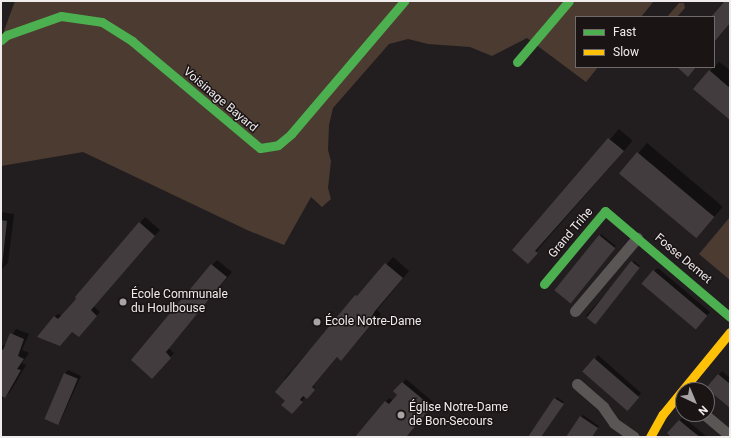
<!DOCTYPE html>
<html>
<head>
<meta charset="utf-8">
<style>
	body { margin:0 }
	#map { position:relative; width:731px; height:438px; overflow:hidden; background:#221e1f; font-family:Roboto,sans-serif }
	div>[style] { position:absolute }
	.green>* { inset:0; background:#4c3b31 }
	.shadow>* { inset:0; background:#0007; transform-origin:0 0 }
	.building>* { inset:0; background:#423c3f; transform-origin:0 0 }
	.street>* { height:11px; margin:-5.5px; padding:0 5.5px; transform-origin:5.5px; border-radius:5.5px; background:#5b5656 }
	.fast>* { height:9px; margin:-4.5px; padding:0 4.5px; transform-origin:4.5px; border-radius:4.5px; background:#4caf50 }
	.slow>* { height:9px; margin:-4.5px; padding:0 4.5px; transform-origin:4.5px; border-radius:4.5px; background:#ffc107 }
	.dots>* { width:11px; height:11px; translate:-50% -50%; box-sizing:border-box; border:2px solid #1a1415; border-radius:50% }
	span { translate:-50% -50%; white-space:nowrap; text-align:center; line-height:1.15; -webkit-text-stroke:3px #1a1415; paint-order:stroke }
	.street-label { font-size:12px; color:#f0eced }
	.poi-label { font-size:12px; color:#f0eced }
	.left { translate:0 -50%; text-align:left }
	.frame { position:absolute; inset:0; border:2px solid #f0eced; pointer-events:none }
	.legend { position:absolute; left:575px; top:16px; width:140px; height:52px; box-sizing:border-box; background:#1a1415; border:1px solid #706a6b; margin:0; padding:5px 7px; list-style:none; font-size:12px; color:#f0eced }
	.legend li { display:flex; align-items:center; gap:8px; height:20px }
	.legend b { width:20px; border:1px solid #706a6b }
	.north { position:absolute; left:675px; top:382px; width:40px; height:40px; box-sizing:border-box; background:#1a1415; border:1px solid #706a6b; border-radius:50%; rotate:136deg; font-size:11px; font-weight:700; line-height:16px; text-align:center; color:#f0eced }
	.north::after { content:''; display:block; margin:auto; width:14px; height:18px; background:#a8a4a5; clip-path:polygon(50% 0,100% 100%,50% 72%,0 100%) }
</style>
</head>
<body>
<div id="map">
	<div class="green">
		<div style="clip-path:polygon(15px 1px,654px 1px,641px 17px,576px 17px,576px 67px,598px 67px,586px 82px,527px 38px,492px 56px,470px 47px,428px 44px,408px 39px,389px 44px,333px 108px,329px 125px,328px 150px,331px 161px,328px 188px,331px 199px,322px 207px,311px 197px,284px 245px,247px 230px,83px 152px,1px 166px,1px 39px)"></div>
		<div style="clip-path:polygon(679px 3px,684px 3px,685px 8px,677px 17px,667px 17px)"></div>
		<div style="clip-path:polygon(730px 217px,730px 280px,699px 254px)"></div>
	</div>
	<div class="shadow">
		<div style="clip-path:polygon(719px 62px,730px 70px,730px 118px,710px 71px)"></div>
		<div style="left:619px;top:129px;width:18px;height:160px;rotate:41deg"></div>
		<div style="left:647px;top:143px;width:99px;height:40px;rotate:40deg"></div>
		<div style="clip-path:polygon(1px 212px,14px 214px,8px 263px,1px 270px)"></div>
		<div style="clip-path:polygon(145px 217px,160px 230px,93px 306px,100px 312px,82px 332px,54px 317px,58px 314px,62px 316px)"></div>
		<div style="left:601px;top:234px;width:19px;height:72px;rotate:39deg"></div>
		<div style="clip-path:polygon(393px 257px,409px 271px,377px 310px,381px 314px,350px 350px,337px 357px,313px 386px,316px 388px,312px 387px,296px 409px,286px 401px,285px 378px)"></div>
		<div style="clip-path:polygon(217px 260px,232px 272px,168px 348px,174px 353px,152px 377px,212px 265px)"></div>
		<div style="clip-path:polygon(634px 261px,640px 266px,593px 322px,586px 316px)"></div>
		<div style="clip-path:polygon(658px 268px,710px 312px,699px 325px,654px 271px)"></div>
		<div style="clip-path:polygon(16px 329px,29px 334px,22px 350px,29px 353px,22px 363px,26px 365px,10px 392px,1px 400px,1px 346px,7px 344px)"></div>
		<div style="clip-path:polygon(598px 355px,641px 393px,630px 406px,595px 359px)"></div>
		<div style="clip-path:polygon(68px 370px,81px 376px,59px 424px,65px 374px)"></div>
		<div style="clip-path:polygon(722px 371px,730px 378px,730px 406px,708px 388px)"></div>
		<div style="clip-path:polygon(406px 379px,433px 402px,405px 437px,356px 437px,386px 401px,390px 398px,393px 401px,398px 394px,395px 391px)"></div>
		<div style="clip-path:polygon(557px 397px,564px 402px,540px 437px,529px 437px)"></div>
		<div style="clip-path:polygon(583px 415px,599px 426px,592px 437px,567px 437px)"></div>
		<div style="clip-path:polygon(683px 417px,707px 437px,673px 437px,669px 433px)"></div>
	</div>
	<div class="building">
		<div style="clip-path:polygon(725px 1px,730px 1px,730px 23px,714px 42px,714px 17px,711px 17px)"></div>
		<div style="clip-path:polygon(677px 67px,696px 67px,688px 77px)"></div>
		<div style="clip-path:polygon(709px 70px,730px 88px,730px 120px,693px 89px)"></div>
		<div style="clip-path:polygon(608px 138px,624px 151px,535px 251px,538px 253px,528px 264px,512px 250px)"></div>
		<div style="left:637px;top:152px;width:101px;height:28px;rotate:40deg"></div>
		<div style="clip-path:polygon(1px 220px,7px 221px,2px 266px,1px 266px)"></div>
		<div style="clip-path:polygon(139px 222px,155px 236px,91px 310px,97px 316px,79px 337px,72px 332px,60px 346px,37px 337px,54px 316px,58px 319px,76px 299px,75px 297px)"></div>
		<div style="left:599px;top:235px;width:21px;height:71px;rotate:39deg"></div>
		<div style="left:631px;top:261px;width:11px;height:72px;rotate:38deg"></div>
		<div style="clip-path:polygon(385px 263px,403px 278px,375px 311px,371px 318px,374px 321px,341px 361px,337px 357px,312px 387px,315px 390px,307px 399px,303px 396px,300px 400px,303px 402px,292px 414px,281px 405px,285px 401px,275px 392px,355px 295px,357px 296px)"></div>
		<div style="clip-path:polygon(211px 264px,227px 277px,166px 352px,171px 358px,152px 379px,131px 360px)"></div>
		<div style="left:653px;top:270px;width:71px;height:18px;rotate:40deg"></div>
		<div style="clip-path:polygon(10px 333px,24px 339px,18px 356px,24px 359px,17px 369px,21px 370px,5px 398px,1px 396px,1px 349px,3px 350px)"></div>
		<div style="left:594px;top:358px;width:60px;height:18px;rotate:41deg"></div>
		<div style="left:64px;top:373px;width:15px;height:50px;rotate:23deg"></div>
		<div style="clip-path:polygon(718px 374px,730px 384px,730px 408px,706px 388px)"></div>
		<div style="clip-path:polygon(402px 382px,431px 406px,424px 416px,406px 437px,355px 437px,385px 401px,389px 404px,397px 395px,393px 391px)"></div>
		<div style="clip-path:polygon(554px 398px,564px 404px,541px 437px,528px 437px)"></div>
		<div style="clip-path:polygon(580px 416px,598px 428px,592px 437px,566px 437px)"></div>
		<div style="clip-path:polygon(679px 420px,691px 430px,700px 437px,671px 437px,667px 433px)"></div>
	</div>
	<div class="street">
		<div style="left:575px;top:311px;width:96px;rotate:-49.7deg"></div>
		<div style="left:577px;top:384px;width:35px;rotate:41deg"></div>
		<div style="left:603px;top:407px;width:19px;rotate:55deg"></div>
		<div style="left:614px;top:423px;width:24px;rotate:35deg"></div>
		<div style="left:704px;top:414px;width:34px;rotate:40deg"></div>
	</div>
	<div class="fast">
		<div style="left:1px;top:40px;width:8px;rotate:-40deg"></div>
		<div style="left:7px;top:35px;width:57px;rotate:-19.4deg"></div>
		<div style="left:61px;top:16px;width:41px;rotate:8.3deg"></div>
		<div style="left:102px;top:22px;width:36px;rotate:32deg"></div>
		<div style="left:132px;top:41px;width:167px;rotate:39.9deg"></div>
		<div style="left:260px;top:148px;width:18px;rotate:-9deg"></div>
		<div style="left:278px;top:145px;width:17px;rotate:-40deg"></div>
		<div style="left:291px;top:134px;width:175px;rotate:-49.6deg"></div>
		<div style="left:517px;top:62px;width:80px;rotate:-49.6deg"></div>
		<div style="left:544px;top:284px;width:95px;rotate:-50.1deg"></div>
		<div style="left:605px;top:211px;width:164px;rotate:40.3deg"></div>
	</div>
	<div class="slow">
		<div style="left:650px;top:437px;width:26px;rotate:-61deg"></div>
		<div style="left:663px;top:414px;width:106px;rotate:-50.7deg"></div>
	</div>
	<div class="dots">
		<div style="left:123px;top:302px;background:#a8a4a5"></div>
		<div style="left:317px;top:322px;background:#a8a4a5"></div>
		<div style="left:401px;top:415px;background:#a8a4a5"></div>
	</div>
	<div class="street-label">
		<span style="left:220px;top:100px;rotate:40deg">Voisinage Bayard</span>
		<span style="left:571px;top:233px;rotate:-50deg">Grand Trihe</span>
		<span style="left:683px;top:259px;rotate:40deg">Fosse Demet</span>
	</div>
	<div class="poi-label">
		<span class="left" style="left:131px;top:302px">École Communale<br>du Houlbouse</span>
		<span class="left" style="left:325px;top:322px">École Notre-Dame</span>
		<span class="left" style="left:409px;top:415px">Église Notre-Dame<br>de Bon-Secours</span>
	</div>
	<div class="frame"></div>
	<ul class="legend">
	<li><b style="height:5px;background:#4caf50"></b>Fast</li>
	<li><b style="height:5px;background:#ffc107"></b>Slow</li>
	</ul>
	<div class="north">N</div>
</div>
</body>
</html>
